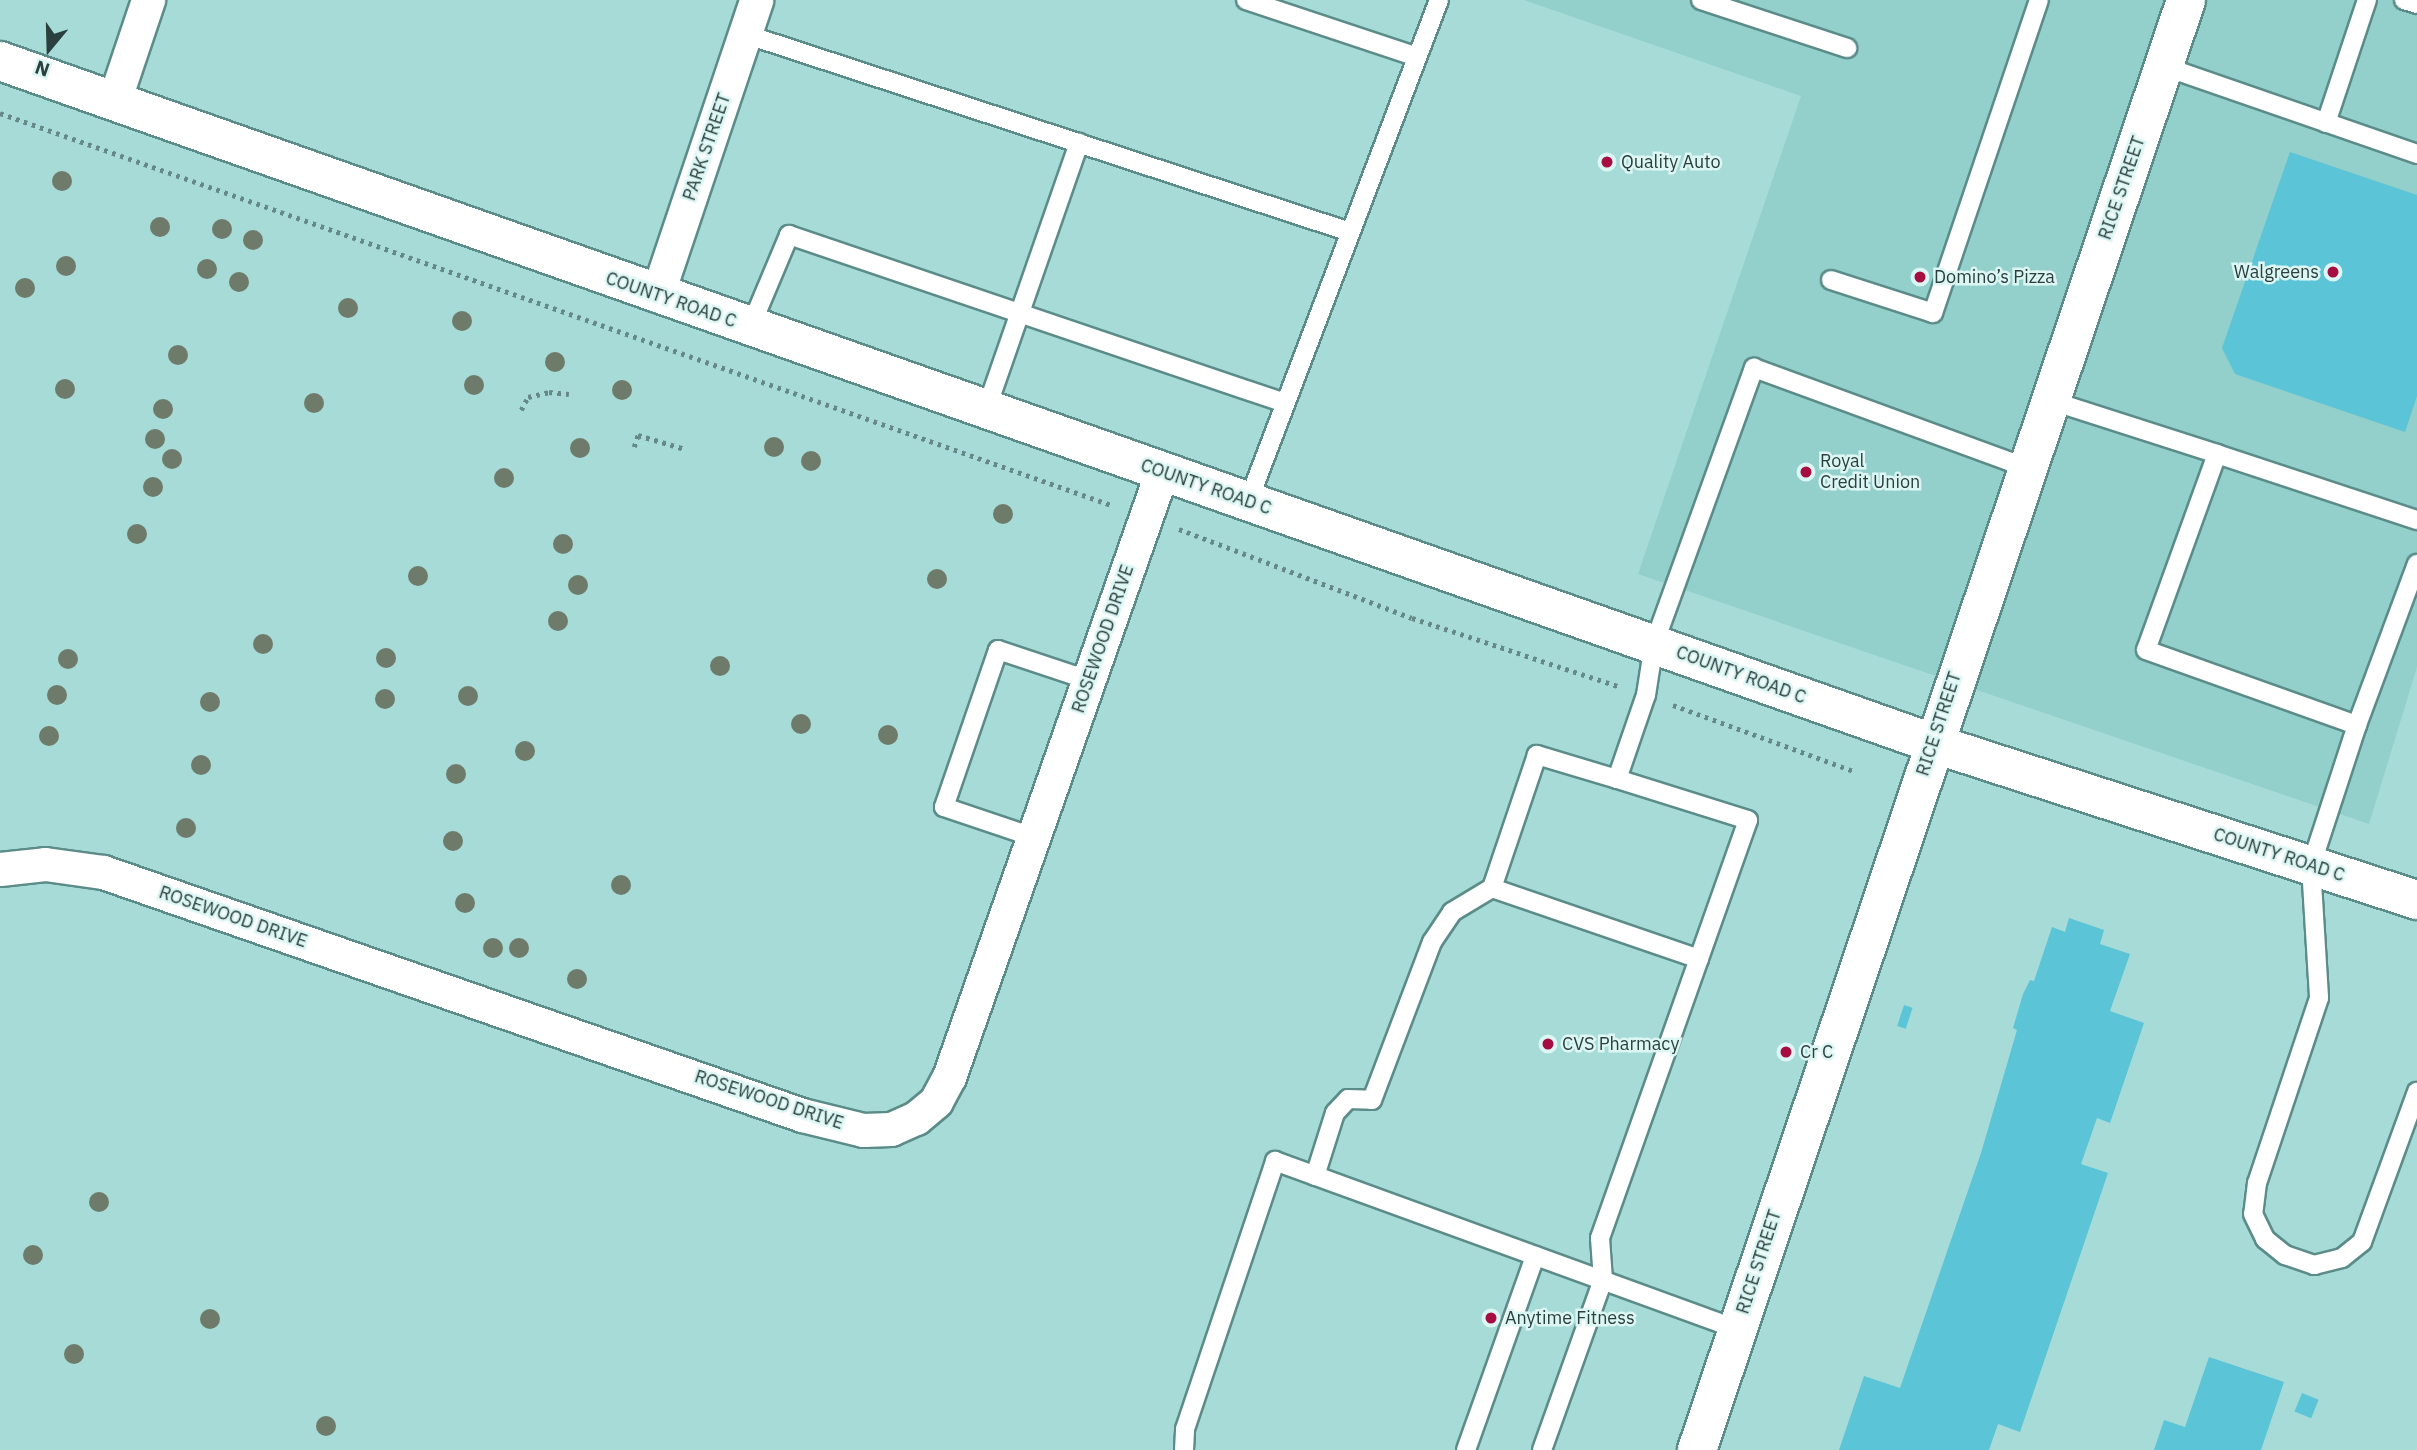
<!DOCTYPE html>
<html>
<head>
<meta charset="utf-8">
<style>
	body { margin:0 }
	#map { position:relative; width:2417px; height:1450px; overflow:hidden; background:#a7dbd7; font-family:"IBM Plex Sans",sans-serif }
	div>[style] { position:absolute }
	.built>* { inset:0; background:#93cfcb }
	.building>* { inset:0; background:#5bc4d6; transform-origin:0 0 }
	.path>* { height:4.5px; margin-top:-2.25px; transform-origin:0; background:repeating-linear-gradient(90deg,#668987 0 3.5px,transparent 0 8.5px) }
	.roads { filter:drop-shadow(2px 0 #5b8c89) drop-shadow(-2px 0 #5b8c89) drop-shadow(0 2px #5b8c89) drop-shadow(0 -2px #5b8c89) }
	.service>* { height:18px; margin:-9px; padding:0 9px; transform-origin:9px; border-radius:9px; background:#fff }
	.minor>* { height:33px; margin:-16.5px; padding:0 16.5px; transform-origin:16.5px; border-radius:16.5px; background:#fff }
	.secondary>* { height:38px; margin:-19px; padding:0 19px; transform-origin:19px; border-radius:19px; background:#fff }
	.trees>* { width:20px; height:20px; margin:-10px; border-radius:50%; background:#6f7b6a }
	.dots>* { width:19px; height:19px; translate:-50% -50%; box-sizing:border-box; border:4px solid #dcf6f4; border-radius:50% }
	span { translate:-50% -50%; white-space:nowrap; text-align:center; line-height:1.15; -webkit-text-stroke:5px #dcf6f4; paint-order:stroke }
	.street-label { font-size:18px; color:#2a3f3e }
	.poi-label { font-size:18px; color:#2a3f3e }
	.left { translate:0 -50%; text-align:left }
	.right { translate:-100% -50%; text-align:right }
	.north { position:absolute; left:14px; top:14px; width:70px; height:70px; -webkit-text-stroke:5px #dcf6f4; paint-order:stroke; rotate:199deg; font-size:19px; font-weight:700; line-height:28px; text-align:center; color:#2a3f3e }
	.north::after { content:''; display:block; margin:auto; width:24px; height:32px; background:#2a3f3e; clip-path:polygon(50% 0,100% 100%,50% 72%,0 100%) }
</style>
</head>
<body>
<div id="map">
	<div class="built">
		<div style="clip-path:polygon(1524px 0,2417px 0,2417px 667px,2369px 824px,1638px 574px,1801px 96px)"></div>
	</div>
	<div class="building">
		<div style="clip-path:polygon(2290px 152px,2417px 195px,2417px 396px,2405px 432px,2235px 374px,2222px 348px)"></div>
		<div style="clip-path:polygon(2069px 918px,2104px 930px,2100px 944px,2130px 954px,2110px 1011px,2144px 1023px,2110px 1123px,2097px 1118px,2081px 1164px,2108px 1173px,2020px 1432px,1998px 1424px,1989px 1450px,1839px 1450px,1864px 1376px,1900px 1388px,1981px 1153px,2017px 1030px,2013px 1028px,2023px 994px,2030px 980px,2034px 981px,2052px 927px,2065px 932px)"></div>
		<div style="left:1904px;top:1005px;width:9px;height:22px;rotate:18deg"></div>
		<div style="clip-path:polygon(2209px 1357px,2284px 1382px,2261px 1450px,2154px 1450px,2164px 1420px,2185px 1427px)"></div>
		<div style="left:2302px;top:1393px;width:18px;height:20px;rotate:22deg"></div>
	</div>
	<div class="path">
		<div style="left:0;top:113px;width:1181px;rotate:19.43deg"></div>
		<div style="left:521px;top:410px;width:15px;rotate:-62deg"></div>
		<div style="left:528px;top:397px;width:22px;rotate:-13deg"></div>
		<div style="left:549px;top:392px;width:20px;rotate:6deg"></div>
		<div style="left:634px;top:447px;width:13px;rotate:-72deg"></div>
		<div style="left:638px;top:435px;width:49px;rotate:16.6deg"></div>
		<div style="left:1179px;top:529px;width:249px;rotate:20.9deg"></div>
		<div style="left:1412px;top:618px;width:217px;rotate:18.3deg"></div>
		<div style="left:1673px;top:705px;width:195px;rotate:20.1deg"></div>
	</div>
	<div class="roads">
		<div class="service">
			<div style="left:1246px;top:0;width:180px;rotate:18.4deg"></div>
			<div style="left:1701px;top:0;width:154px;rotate:18.2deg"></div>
			<div style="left:2404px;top:0;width:14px;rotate:17deg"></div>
			<div style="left:745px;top:34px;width:637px;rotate:18.12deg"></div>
			<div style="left:2163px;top:66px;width:269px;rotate:19.1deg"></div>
			<div style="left:2326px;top:123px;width:130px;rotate:-71.6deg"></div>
			<div style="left:1831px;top:280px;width:107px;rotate:17.9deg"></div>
			<div style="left:1933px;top:313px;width:330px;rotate:-71.3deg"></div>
			<div style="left:750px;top:328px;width:101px;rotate:-67.2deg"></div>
			<div style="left:789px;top:235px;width:524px;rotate:18.71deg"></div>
			<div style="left:2049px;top:400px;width:176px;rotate:17.8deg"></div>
			<div style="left:2217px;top:454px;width:208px;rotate:109.9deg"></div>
			<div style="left:2146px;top:650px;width:224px;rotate:19.6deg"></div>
			<div style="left:2357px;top:725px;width:172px;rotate:-69.6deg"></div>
			<div style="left:986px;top:410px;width:283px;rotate:-70.8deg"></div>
			<div style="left:2217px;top:454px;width:211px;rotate:18.3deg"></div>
			<div style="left:1248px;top:502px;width:537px;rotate:-69.17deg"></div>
			<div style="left:2357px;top:725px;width:148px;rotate:108.1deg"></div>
			<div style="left:2311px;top:866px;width:132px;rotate:86.5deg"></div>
			<div style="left:2319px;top:998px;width:195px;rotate:108.5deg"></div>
			<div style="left:2257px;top:1183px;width:31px;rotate:97deg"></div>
			<div style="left:2253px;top:1214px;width:28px;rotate:64deg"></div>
			<div style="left:2265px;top:1239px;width:26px;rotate:39deg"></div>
			<div style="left:2285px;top:1255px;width:31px;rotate:19deg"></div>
			<div style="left:2314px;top:1265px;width:29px;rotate:-14deg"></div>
			<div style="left:2342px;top:1258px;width:26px;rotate:-39deg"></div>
			<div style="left:2362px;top:1242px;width:160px;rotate:-69.9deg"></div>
			<div style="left:1617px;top:779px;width:84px;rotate:-163.3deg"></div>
			<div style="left:1537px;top:755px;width:140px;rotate:108.7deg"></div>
			<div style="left:1492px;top:888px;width:219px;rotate:18.9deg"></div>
			<div style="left:1033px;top:837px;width:94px;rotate:-161.4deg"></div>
			<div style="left:944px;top:807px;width:166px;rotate:-71deg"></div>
			<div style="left:998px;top:650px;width:95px;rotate:18.4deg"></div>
			<div style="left:1315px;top:1176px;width:66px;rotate:-72.4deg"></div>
			<div style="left:1335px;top:1113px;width:19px;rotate:-47deg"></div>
			<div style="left:1348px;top:1099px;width:24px;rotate:2deg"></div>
			<div style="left:1372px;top:1100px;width:169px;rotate:-69.2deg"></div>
			<div style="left:1432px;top:942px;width:36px;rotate:-56deg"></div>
			<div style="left:1452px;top:912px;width:47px;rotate:-31deg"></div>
			<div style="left:1184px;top:1450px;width:21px;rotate:-87deg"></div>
			<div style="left:1185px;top:1429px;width:283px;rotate:-71.4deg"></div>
			<div style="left:1275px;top:1161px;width:492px;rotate:20deg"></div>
			<div style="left:1466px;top:1450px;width:206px;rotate:-70.4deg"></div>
			<div style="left:1542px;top:1450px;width:181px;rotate:-70.3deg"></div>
			<div style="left:1603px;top:1280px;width:42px;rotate:-94.1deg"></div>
			<div style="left:1600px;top:1238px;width:443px;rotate:-70.5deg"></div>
			<div style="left:1748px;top:820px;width:137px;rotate:-162.6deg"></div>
			<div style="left:1617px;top:779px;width:89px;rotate:-71deg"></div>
			<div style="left:1646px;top:695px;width:52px;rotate:-81.1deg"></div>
			<div style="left:1654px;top:644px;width:294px;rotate:-70.1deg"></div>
			<div style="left:1754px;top:368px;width:289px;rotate:20.1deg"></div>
		</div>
		<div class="minor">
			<div style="left:114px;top:101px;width:107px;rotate:-71.4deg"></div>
			<div style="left:657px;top:295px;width:311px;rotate:-71.4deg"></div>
			<div style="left:0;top:869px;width:45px;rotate:-6.3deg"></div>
			<div style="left:45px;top:864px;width:59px;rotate:7.9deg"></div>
			<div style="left:103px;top:872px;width:740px;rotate:19.17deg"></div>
			<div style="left:802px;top:1115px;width:63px;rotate:13.8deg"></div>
			<div style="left:863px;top:1130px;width:28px;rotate:-2deg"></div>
			<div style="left:891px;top:1129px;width:27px;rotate:-24deg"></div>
			<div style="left:916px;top:1118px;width:26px;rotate:-40deg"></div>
			<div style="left:936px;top:1101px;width:27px;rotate:-62deg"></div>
			<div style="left:949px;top:1077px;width:642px;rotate:-70.63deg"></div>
		</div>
		<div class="secondary">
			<div style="left:0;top:61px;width:2049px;rotate:19.44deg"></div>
			<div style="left:1932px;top:743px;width:510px;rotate:17.94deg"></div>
			<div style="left:1697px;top:1450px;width:1530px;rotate:-71.36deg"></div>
		</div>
	</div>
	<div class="trees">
		<div style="left:62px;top:181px"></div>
		<div style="left:160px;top:227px"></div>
		<div style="left:222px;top:229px"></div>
		<div style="left:253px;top:240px"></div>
		<div style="left:66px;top:266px"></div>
		<div style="left:207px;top:269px"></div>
		<div style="left:239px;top:282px"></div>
		<div style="left:25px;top:288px"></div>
		<div style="left:348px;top:308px"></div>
		<div style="left:462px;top:321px"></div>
		<div style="left:178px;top:355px"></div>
		<div style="left:555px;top:362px"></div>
		<div style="left:474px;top:385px"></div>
		<div style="left:65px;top:389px"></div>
		<div style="left:622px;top:390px"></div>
		<div style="left:314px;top:403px"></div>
		<div style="left:163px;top:409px"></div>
		<div style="left:155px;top:439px"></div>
		<div style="left:774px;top:447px"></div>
		<div style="left:580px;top:448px"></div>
		<div style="left:172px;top:459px"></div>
		<div style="left:811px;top:461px"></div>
		<div style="left:504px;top:478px"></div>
		<div style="left:153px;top:487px"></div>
		<div style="left:1003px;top:514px"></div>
		<div style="left:137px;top:534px"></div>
		<div style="left:563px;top:544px"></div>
		<div style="left:418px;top:576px"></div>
		<div style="left:937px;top:579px"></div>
		<div style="left:578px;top:585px"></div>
		<div style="left:558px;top:621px"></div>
		<div style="left:263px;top:644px"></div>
		<div style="left:386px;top:658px"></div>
		<div style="left:68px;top:659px"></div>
		<div style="left:720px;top:666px"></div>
		<div style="left:57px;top:695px"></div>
		<div style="left:468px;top:696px"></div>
		<div style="left:385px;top:699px"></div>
		<div style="left:210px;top:702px"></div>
		<div style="left:801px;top:724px"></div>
		<div style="left:888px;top:735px"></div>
		<div style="left:49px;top:736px"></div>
		<div style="left:525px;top:751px"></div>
		<div style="left:201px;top:765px"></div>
		<div style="left:456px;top:774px"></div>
		<div style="left:186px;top:828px"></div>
		<div style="left:453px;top:841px"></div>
		<div style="left:621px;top:885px"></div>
		<div style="left:465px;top:903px"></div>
		<div style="left:493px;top:948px"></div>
		<div style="left:519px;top:948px"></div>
		<div style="left:577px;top:979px"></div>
		<div style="left:99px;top:1202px"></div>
		<div style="left:33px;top:1255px"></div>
		<div style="left:210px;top:1319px"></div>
		<div style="left:74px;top:1354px"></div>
		<div style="left:326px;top:1426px"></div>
	</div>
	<div class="dots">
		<div style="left:1607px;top:162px;background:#a60e41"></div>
		<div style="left:2333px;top:272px;background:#a60e41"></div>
		<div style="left:1920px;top:277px;background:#a60e41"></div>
		<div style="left:1806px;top:472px;background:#a60e41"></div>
		<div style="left:1548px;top:1044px;background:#a60e41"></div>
		<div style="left:1786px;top:1052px;background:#a60e41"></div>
		<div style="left:1491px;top:1318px;background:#a60e41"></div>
	</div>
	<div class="street-label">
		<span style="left:707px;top:147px;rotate:-71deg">PARK STREET</span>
		<span style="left:2122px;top:188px;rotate:-71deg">RICE STREET</span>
		<span style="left:671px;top:300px;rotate:19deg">COUNTY ROAD C</span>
		<span style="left:1206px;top:487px;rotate:19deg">COUNTY ROAD C</span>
		<span style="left:1103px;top:639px;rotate:-71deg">ROSEWOOD DRIVE</span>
		<span style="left:1741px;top:675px;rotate:20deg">COUNTY ROAD C</span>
		<span style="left:1939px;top:724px;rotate:-72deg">RICE STREET</span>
		<span style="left:2279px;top:855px;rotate:18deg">COUNTY ROAD C</span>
		<span style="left:233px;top:917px;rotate:19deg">ROSEWOOD DRIVE</span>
		<span style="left:769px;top:1100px;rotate:18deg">ROSEWOOD DRIVE</span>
		<span style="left:1759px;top:1262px;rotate:-72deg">RICE STREET</span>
	</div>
	<div class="poi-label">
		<span class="left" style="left:1621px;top:162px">Quality Auto</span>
		<span class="right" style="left:2319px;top:272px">Walgreens</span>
		<span class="left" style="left:1934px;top:277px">Domino’s Pizza</span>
		<span class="left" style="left:1820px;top:472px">Royal<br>Credit Union</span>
		<span class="left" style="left:1562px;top:1044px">CVS Pharmacy</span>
		<span class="left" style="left:1800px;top:1052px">Cr C</span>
		<span class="left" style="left:1505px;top:1318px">Anytime Fitness</span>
	</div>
	<div class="north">N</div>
</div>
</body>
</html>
